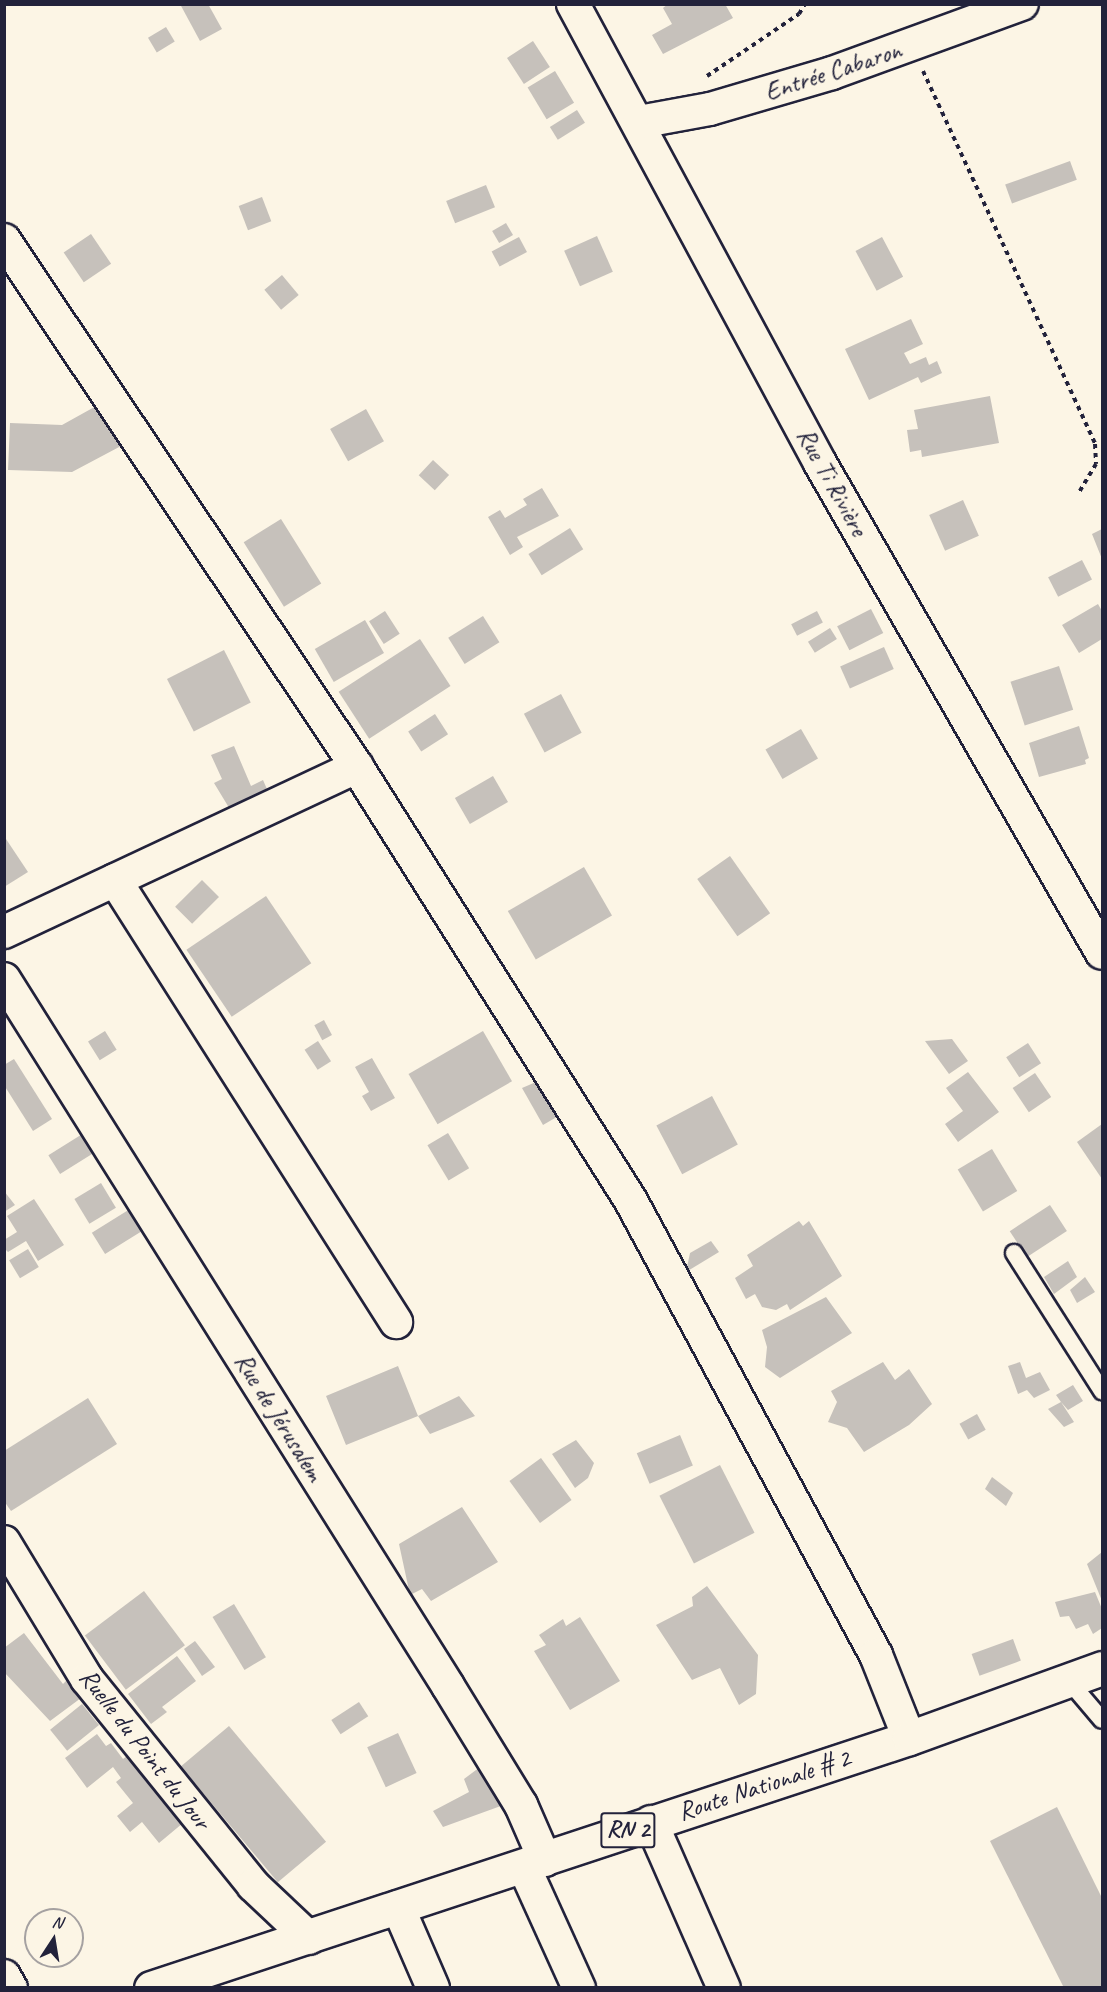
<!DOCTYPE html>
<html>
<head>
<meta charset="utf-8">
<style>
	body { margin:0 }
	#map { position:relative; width:1107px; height:1992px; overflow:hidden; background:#fcf5e5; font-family:Caveat,sans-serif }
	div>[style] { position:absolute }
	.building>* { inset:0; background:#c6c1bb; transform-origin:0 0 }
	.path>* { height:4px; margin-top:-2px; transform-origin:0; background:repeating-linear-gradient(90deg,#22223b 0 4.5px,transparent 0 9px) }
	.roads { filter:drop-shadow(2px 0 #22223b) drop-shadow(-2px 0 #22223b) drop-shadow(0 2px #22223b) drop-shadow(0 -2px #22223b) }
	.service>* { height:16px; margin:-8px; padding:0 8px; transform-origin:8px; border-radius:8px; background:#fcf5e5 }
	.minor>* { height:32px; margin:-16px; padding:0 16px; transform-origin:16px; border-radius:16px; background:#fcf5e5 }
	.primary>* { height:33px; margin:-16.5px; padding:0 16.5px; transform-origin:16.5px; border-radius:16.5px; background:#fcf5e5 }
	span { translate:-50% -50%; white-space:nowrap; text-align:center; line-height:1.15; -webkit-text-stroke:4.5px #fcf5e5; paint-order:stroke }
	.shield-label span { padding:2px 4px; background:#fcf5e5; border:2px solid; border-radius:4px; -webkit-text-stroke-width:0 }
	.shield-label { font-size:24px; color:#22223b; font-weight:700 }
	.street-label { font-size:26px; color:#22223b }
	.frame { position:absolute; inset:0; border:6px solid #22223b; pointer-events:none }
	.north { position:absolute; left:24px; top:1908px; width:60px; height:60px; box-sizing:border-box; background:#fcf5e5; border:2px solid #a5a1a1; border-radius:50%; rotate:12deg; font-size:16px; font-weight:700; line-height:24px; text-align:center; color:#22223b }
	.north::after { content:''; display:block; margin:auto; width:21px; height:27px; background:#22223b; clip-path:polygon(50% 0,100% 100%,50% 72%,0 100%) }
</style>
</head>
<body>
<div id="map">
	<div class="building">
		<div style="clip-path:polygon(180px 4px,208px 4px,222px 29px,200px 41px)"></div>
		<div style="clip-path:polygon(668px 4px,725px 4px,733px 18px,663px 54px,652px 35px,672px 24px,663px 8px)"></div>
		<div style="left:166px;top:27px;width:17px;height:21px;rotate:59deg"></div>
		<div style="left:533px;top:41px;width:31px;height:31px;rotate:57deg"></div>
		<div style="left:555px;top:71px;width:37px;height:32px;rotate:59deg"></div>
		<div style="left:577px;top:110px;width:15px;height:32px;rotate:58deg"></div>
		<div style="left:1070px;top:161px;width:20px;height:69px;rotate:70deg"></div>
		<div style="left:486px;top:185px;width:24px;height:43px;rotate:68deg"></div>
		<div style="left:262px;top:197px;width:26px;height:25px;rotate:69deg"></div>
		<div style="left:506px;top:223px;width:14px;height:16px;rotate:60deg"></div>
		<div style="left:91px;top:234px;width:36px;height:33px;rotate:56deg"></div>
		<div style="left:597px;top:236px;width:39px;height:36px;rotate:66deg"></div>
		<div style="left:519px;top:237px;width:17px;height:31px;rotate:62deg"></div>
		<div style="left:882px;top:237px;width:45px;height:30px;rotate:62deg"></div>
		<div style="left:282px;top:275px;width:26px;height:23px;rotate:50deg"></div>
		<div style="clip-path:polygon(911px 319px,923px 344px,904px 353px,910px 364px,926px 357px,929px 365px,937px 361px,942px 373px,921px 383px,918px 377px,869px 400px,845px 349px)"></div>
		<div style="clip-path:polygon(990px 396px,999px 443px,922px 457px,921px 450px,910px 452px,907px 430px,918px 429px,914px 410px)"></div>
		<div style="clip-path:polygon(98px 405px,121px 446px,72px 472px,8px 470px,10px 423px,62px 425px)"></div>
		<div style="left:366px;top:409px;width:37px;height:41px;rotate:61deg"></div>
		<div style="left:433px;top:460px;width:22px;height:21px;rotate:43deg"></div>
		<div style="clip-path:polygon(542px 488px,559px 516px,517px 537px,523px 547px,510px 555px,488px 517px,500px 510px,505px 518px,527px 505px,523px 499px)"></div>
		<div style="left:963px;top:500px;width:39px;height:37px;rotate:66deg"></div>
		<div style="left:281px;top:519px;width:76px;height:44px;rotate:58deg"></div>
		<div style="left:570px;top:528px;width:25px;height:49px;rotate:58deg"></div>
		<div style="clip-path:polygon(1102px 529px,1102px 559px,1092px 534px)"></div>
		<div style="left:1082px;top:560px;width:22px;height:38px;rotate:63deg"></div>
		<div style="clip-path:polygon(1098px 604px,1102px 611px,1102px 639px,1079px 653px,1062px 625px)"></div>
		<div style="left:871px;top:609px;width:27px;height:38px;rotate:63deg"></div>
		<div style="left:385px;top:611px;width:27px;height:19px;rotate:57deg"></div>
		<div style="left:817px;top:611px;width:13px;height:29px;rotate:63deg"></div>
		<div style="left:483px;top:616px;width:31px;height:41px;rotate:58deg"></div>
		<div style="left:365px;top:620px;width:38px;height:58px;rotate:60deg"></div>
		<div style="left:830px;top:628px;width:13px;height:26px;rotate:58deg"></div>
		<div style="left:420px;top:639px;width:56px;height:97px;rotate:57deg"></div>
		<div style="left:884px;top:647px;width:24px;height:48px;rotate:66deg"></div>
		<div style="left:224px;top:650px;width:59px;height:64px;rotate:63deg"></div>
		<div style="left:1059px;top:666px;width:46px;height:51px;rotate:72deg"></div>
		<div style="left:561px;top:694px;width:44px;height:42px;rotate:62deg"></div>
		<div style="left:435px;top:714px;width:24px;height:32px;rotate:57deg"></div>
		<div style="clip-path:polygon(1079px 726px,1089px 758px,1085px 760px,1086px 764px,1039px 777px,1029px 743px)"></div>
		<div style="left:801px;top:729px;width:34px;height:41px;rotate:60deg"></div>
		<div style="clip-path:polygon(234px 746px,251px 786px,263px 780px,270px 796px,231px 811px,214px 783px,222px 779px,211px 755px)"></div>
		<div style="left:493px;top:776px;width:30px;height:44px;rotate:60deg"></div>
		<div style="clip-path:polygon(4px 836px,28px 872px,4px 887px)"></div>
		<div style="left:730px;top:856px;width:70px;height:40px;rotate:55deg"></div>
		<div style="left:584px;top:867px;width:56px;height:88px;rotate:60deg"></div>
		<div style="left:202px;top:880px;width:24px;height:38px;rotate:45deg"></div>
		<div style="left:266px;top:896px;width:81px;height:96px;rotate:56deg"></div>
		<div style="left:324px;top:1020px;width:17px;height:11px;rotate:62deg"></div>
		<div style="left:105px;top:1031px;width:22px;height:20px;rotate:58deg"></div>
		<div style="left:483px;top:1031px;width:58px;height:86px;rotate:60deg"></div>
		<div style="clip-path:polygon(952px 1039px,968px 1061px,949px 1074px,925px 1041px)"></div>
		<div style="left:318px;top:1041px;width:24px;height:16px;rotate:57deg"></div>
		<div style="left:1028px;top:1043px;width:24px;height:26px;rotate:57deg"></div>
		<div style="clip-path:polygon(372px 1058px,395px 1098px,371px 1111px,362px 1096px,369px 1092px,355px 1067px)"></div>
		<div style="clip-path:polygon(14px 1059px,52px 1119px,33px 1131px,4px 1085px,4px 1065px)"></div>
		<div style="clip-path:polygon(968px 1072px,999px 1112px,958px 1142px,945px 1124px,963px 1111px,946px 1088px)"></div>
		<div style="left:1035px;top:1073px;width:29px;height:27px;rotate:56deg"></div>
		<div style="clip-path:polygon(543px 1079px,567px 1111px,543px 1125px,522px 1088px)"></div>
		<div style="left:712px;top:1096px;width:55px;height:63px;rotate:62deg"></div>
		<div style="clip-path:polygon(1102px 1124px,1102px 1179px,1077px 1142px)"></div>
		<div style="left:84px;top:1133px;width:22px;height:42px;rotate:58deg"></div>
		<div style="left:448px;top:1133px;width:41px;height:24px;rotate:59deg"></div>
		<div style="left:992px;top:1149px;width:49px;height:40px;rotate:59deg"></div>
		<div style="left:101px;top:1183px;width:29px;height:31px;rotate:59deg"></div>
		<div style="clip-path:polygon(4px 1191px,15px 1205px,4px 1212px)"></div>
		<div style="clip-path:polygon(34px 1199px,64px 1245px,38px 1261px,26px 1241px,8px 1252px,4px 1248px,4px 1240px,17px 1232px,7px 1216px)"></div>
		<div style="left:1050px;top:1205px;width:31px;height:48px;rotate:57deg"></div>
		<div style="left:130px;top:1209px;width:25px;height:45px;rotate:58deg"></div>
		<div style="clip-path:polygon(799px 1221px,803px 1226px,809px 1221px,842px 1276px,790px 1310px,787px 1304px,776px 1310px,762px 1307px,755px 1294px,746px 1299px,735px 1278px,753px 1266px,747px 1255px)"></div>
		<div style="clip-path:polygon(711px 1241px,719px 1252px,686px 1272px,690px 1253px)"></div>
		<div style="left:28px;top:1249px;width:21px;height:22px;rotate:59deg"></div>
		<div style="clip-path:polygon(1068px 1261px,1077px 1277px,1054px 1294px,1044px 1277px)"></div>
		<div style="clip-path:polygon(1085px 1277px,1095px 1292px,1077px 1303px,1070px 1290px)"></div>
		<div style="clip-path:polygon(826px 1297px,852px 1333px,780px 1378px,765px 1367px,767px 1347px,762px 1330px)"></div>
		<div style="clip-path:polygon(883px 1362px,895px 1380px,909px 1369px,932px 1404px,909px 1425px,864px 1452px,847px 1428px,828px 1422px,837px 1402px,831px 1391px)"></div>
		<div style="clip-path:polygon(1020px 1362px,1026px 1378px,1040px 1372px,1050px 1390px,1034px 1398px,1027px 1390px,1018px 1394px,1008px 1366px)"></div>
		<div style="clip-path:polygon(398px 1366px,418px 1416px,459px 1396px,475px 1416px,430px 1434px,418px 1416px,346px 1445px,326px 1396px)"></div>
		<div style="clip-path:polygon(1073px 1385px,1083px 1401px,1068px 1410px,1061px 1402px,1074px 1422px,1064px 1427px,1048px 1409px,1061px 1402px,1056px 1395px)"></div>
		<div style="clip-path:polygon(88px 1398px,117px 1444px,11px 1511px,4px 1501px,4px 1451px)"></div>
		<div style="left:977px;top:1414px;width:18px;height:20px;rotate:61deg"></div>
		<div style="left:680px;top:1435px;width:33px;height:47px;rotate:67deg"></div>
		<div style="clip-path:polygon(576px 1440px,594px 1463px,588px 1478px,575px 1488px,552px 1454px)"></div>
		<div style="left:541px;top:1458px;width:52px;height:39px;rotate:54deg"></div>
		<div style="left:720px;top:1465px;width:76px;height:68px;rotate:63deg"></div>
		<div style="clip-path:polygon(992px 1477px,1013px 1493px,1006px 1506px,985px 1489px)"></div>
		<div style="clip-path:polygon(462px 1507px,498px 1562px,431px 1601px,422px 1589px,410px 1595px,399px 1544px)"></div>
		<div style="clip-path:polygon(1102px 1552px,1102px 1601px,1087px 1564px)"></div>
		<div style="clip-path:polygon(707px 1586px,758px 1655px,756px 1694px,739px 1705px,720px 1668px,692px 1680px,656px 1625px,693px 1606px,692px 1597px)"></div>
		<div style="left:144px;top:1591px;width:68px;height:74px;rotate:53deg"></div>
		<div style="clip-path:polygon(1095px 1592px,1102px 1609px,1102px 1628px,1093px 1634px,1088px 1624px,1076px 1629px,1069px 1616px,1060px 1617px,1055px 1602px)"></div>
		<div style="left:234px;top:1604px;width:62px;height:25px;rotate:59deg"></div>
		<div style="clip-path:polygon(580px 1617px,620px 1681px,570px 1710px,534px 1651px,546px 1645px,539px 1635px,563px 1619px,566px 1626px)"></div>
		<div style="clip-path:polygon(24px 1633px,63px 1684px,67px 1680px,81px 1698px,50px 1721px,4px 1672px,4px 1648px)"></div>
		<div style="left:1013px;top:1639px;width:23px;height:44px;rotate:70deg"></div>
		<div style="clip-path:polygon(195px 1641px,215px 1667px,202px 1676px,184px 1649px)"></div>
		<div style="clip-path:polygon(177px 1656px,196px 1681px,162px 1707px,167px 1712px,151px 1724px,128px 1694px)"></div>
		<div style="left:359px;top:1702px;width:17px;height:33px;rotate:57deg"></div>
		<div style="left:82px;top:1704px;width:27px;height:41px;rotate:51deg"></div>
		<div style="left:229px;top:1726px;width:151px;height:63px;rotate:50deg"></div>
		<div style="left:398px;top:1733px;width:44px;height:34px;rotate:65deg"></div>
		<div style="clip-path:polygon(97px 1734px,106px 1746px,111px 1743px,123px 1759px,134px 1751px,189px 1818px,159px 1843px,142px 1822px,130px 1832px,117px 1816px,133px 1803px,116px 1782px,121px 1778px,113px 1767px,87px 1788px,65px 1758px)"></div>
		<div style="clip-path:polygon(484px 1764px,509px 1803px,443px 1827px,433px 1811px,469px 1792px,464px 1779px)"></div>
		<div style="clip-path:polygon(1057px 1807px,1102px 1898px,1102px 1988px,1064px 1988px,990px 1841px)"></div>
	</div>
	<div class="path">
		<div style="left:923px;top:71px;width:411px;rotate:65.2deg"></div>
		<div style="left:1095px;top:444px;width:20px;rotate:87deg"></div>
		<div style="left:1096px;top:464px;width:35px;rotate:121deg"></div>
		<div style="left:707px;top:76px;width:111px;rotate:-34deg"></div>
		<div style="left:799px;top:14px;width:12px;rotate:-59deg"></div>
	</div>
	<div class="roads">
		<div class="service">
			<div style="left:1014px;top:1253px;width:164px;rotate:57.5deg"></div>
			<div style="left:1068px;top:1680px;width:52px;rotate:49.6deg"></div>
		</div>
		<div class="minor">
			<div style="left:573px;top:4px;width:521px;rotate:61.71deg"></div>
			<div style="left:820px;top:463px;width:565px;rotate:60.08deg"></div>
			<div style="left:639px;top:122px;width:72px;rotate:-10.4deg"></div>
			<div style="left:710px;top:109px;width:127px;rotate:-16.4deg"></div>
			<div style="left:832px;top:73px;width:202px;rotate:-20deg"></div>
			<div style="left:4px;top:240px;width:634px;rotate:56.18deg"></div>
			<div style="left:357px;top:767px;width:513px;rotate:57.73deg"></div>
			<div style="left:631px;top:1201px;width:516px;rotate:61.65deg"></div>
			<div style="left:876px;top:1655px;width:89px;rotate:68.3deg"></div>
			<div style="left:115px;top:880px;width:524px;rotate:57.55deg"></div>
			<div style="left:4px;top:932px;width:390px;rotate:-25.1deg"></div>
			<div style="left:4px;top:979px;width:835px;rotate:57.87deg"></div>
			<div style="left:448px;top:1686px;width:140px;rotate:58.5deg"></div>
			<div style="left:521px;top:1805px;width:60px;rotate:66.4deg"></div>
			<div style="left:4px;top:1542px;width:160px;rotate:58.8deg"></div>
			<div style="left:87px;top:1679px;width:265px;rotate:51.1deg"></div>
			<div style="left:253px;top:1885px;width:77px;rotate:43.4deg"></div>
			<div style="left:651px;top:1822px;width:181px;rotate:66.3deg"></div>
			<div style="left:524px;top:1867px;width:133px;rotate:65.6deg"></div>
			<div style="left:398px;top:1907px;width:88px;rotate:66.6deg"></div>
			<div style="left:4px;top:1976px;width:14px;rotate:60deg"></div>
		</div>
		<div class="primary">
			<div style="left:151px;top:1988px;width:798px;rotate:-18.25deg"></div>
			<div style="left:909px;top:1738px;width:205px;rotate:-19.9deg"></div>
		</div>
	</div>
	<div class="shield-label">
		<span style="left:628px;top:1830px">RN 2</span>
	</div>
	<div class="street-label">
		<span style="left:833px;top:71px;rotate:-18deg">Entrée Cabaron</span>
		<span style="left:832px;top:482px;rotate:61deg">Rue Ti Rivière</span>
		<span style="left:279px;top:1417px;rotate:58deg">Rue de Jérusalem</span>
		<span style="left:145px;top:1749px;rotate:52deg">Ruelle du Point du Jour</span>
		<span style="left:764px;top:1785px;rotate:-18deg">Route Nationale # 2</span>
	</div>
	<div class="frame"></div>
	<div class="north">N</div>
</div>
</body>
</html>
